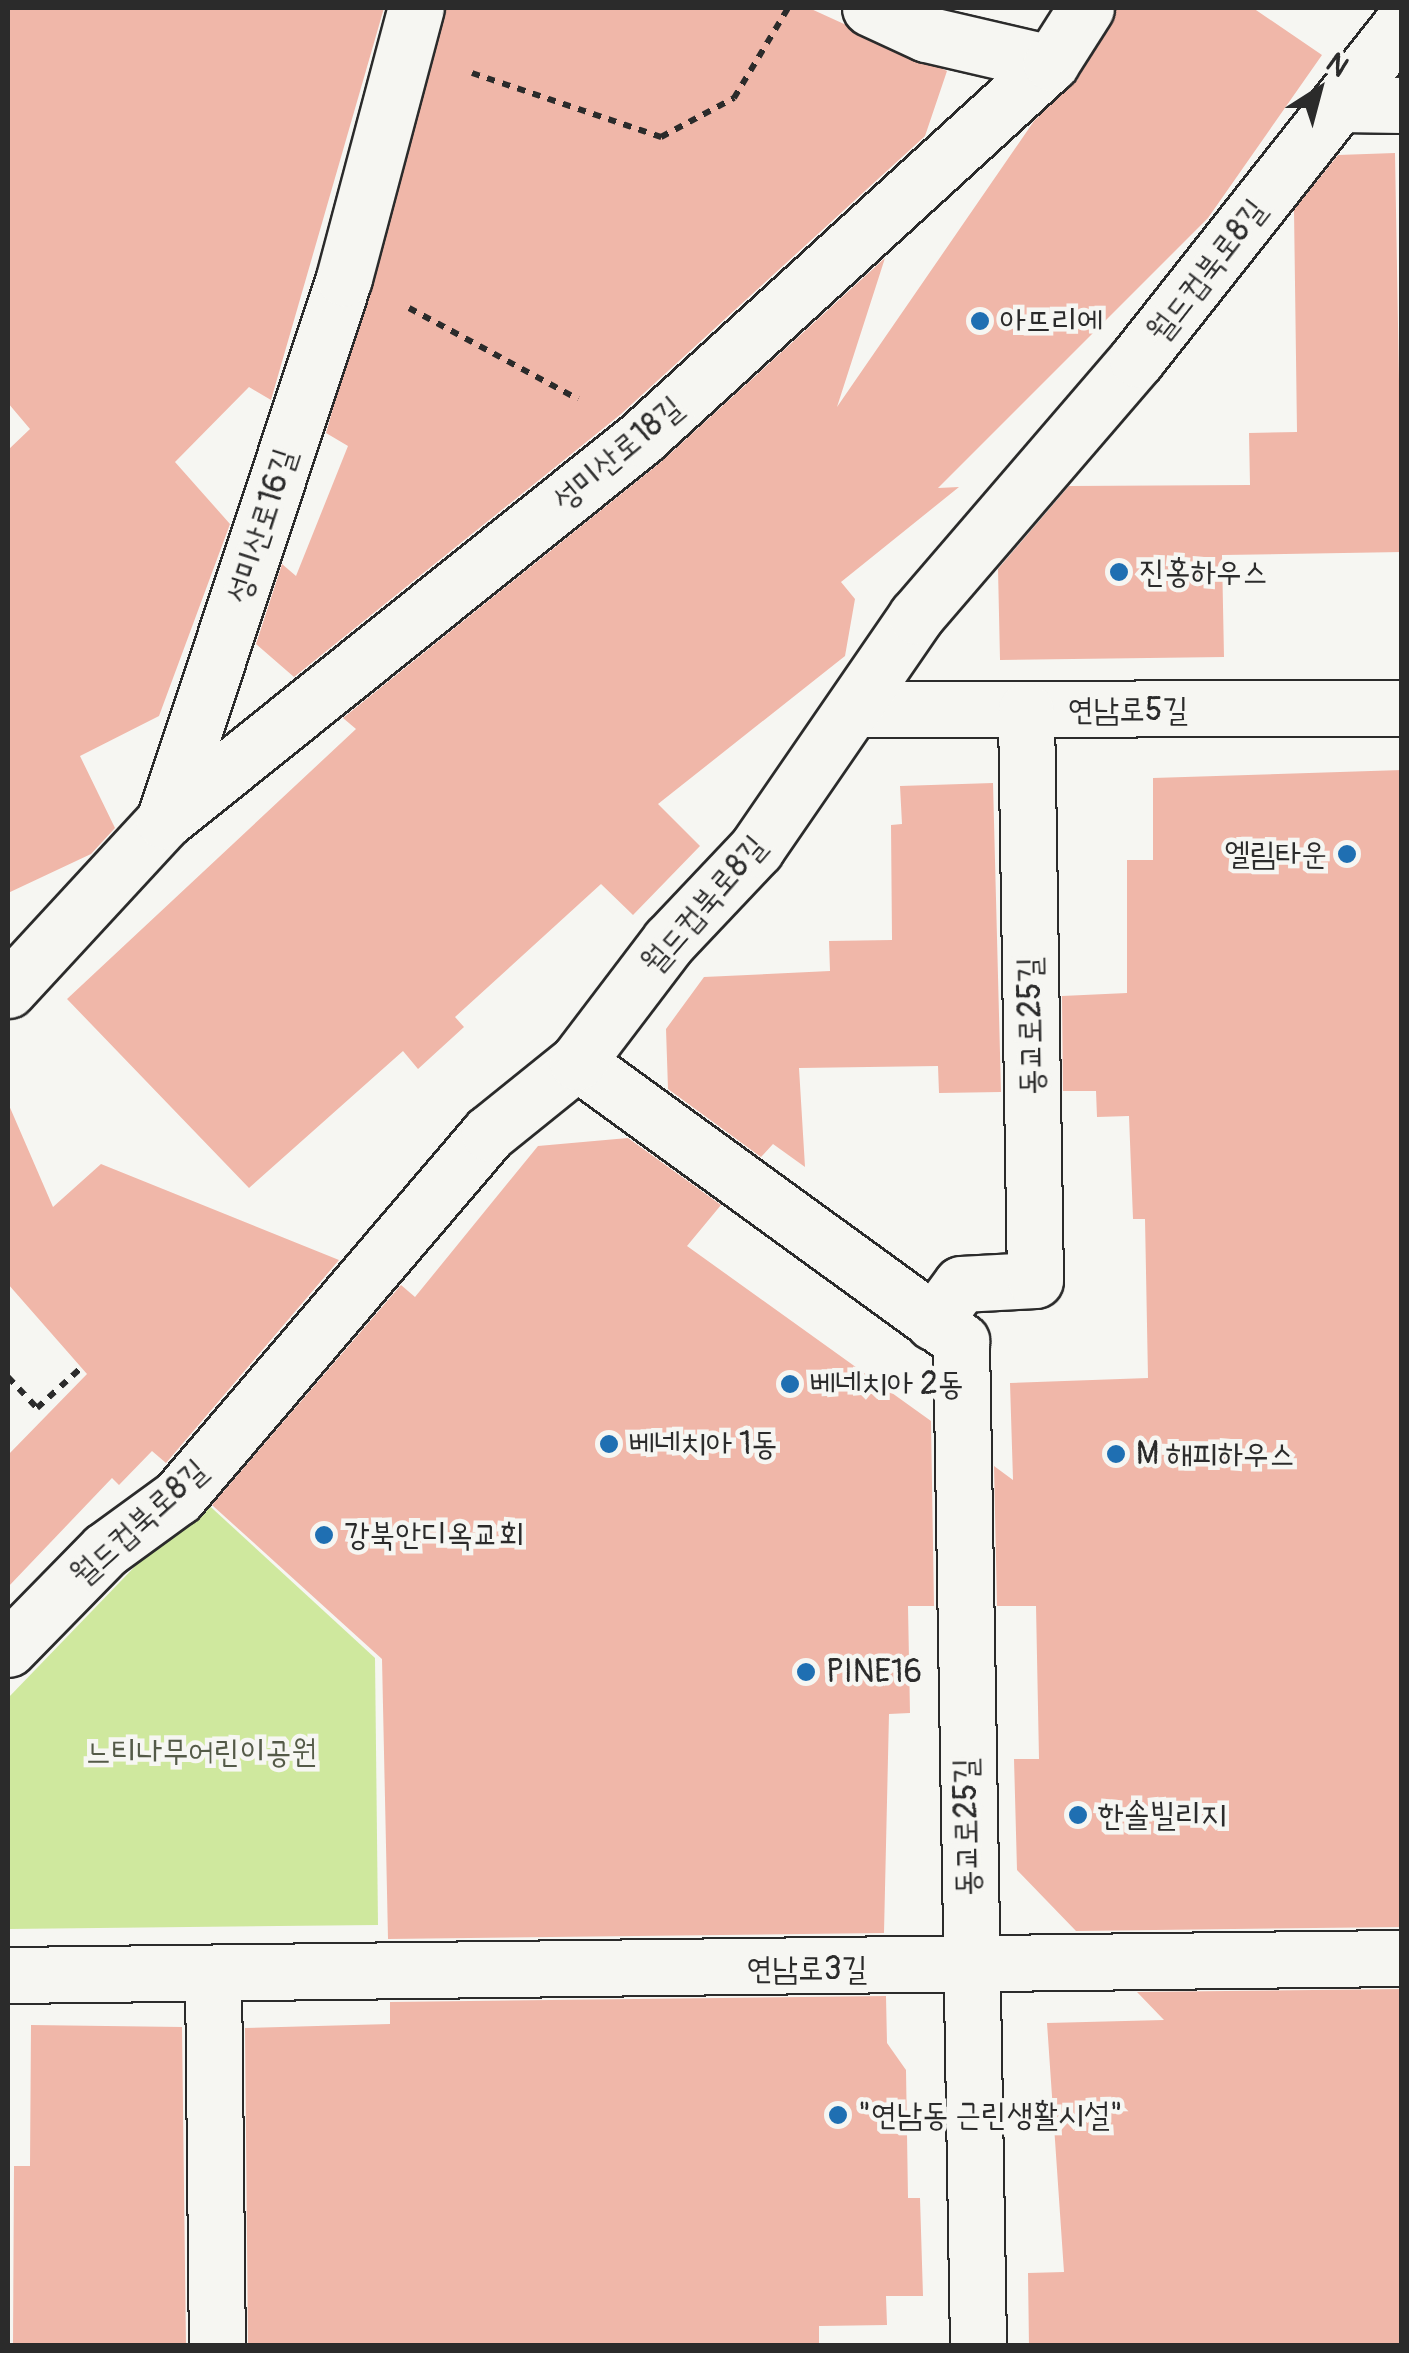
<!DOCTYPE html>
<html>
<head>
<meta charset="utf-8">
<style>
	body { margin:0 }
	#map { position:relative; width:1409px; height:2353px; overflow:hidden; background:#f6f6f2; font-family:Pangolin,"Poor Story",sans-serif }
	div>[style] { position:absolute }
	.green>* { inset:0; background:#cfe89e }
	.building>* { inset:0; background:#f0b7a9 }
	.path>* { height:6px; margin-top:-3px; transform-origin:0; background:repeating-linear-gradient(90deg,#2b2b2b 0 8px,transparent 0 16px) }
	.roads { filter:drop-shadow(2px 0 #2b2b2b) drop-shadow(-2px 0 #2b2b2b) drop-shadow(0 2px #2b2b2b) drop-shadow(0 -2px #2b2b2b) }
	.minor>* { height:55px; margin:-27.5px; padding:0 27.5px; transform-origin:27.5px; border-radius:27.5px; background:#f6f6f2 }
	.dots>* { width:28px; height:28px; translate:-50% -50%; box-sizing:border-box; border:5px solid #f6f6f2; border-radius:50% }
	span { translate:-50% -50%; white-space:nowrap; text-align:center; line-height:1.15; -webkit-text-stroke:9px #f6f6f2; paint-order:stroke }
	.street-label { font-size:32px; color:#2b2b2b }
	.poi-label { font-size:32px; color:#2b2b2b }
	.left { translate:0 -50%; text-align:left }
	.right { translate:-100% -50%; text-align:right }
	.park-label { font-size:32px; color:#545a48 }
	.frame { position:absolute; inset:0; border:10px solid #2b2b2b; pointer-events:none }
	.north { position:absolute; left:1269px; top:40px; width:100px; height:100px; -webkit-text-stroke:8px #f6f6f2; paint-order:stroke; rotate:36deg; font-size:28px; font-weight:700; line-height:40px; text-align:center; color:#2b2b2b }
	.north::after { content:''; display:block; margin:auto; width:35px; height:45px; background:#2b2b2b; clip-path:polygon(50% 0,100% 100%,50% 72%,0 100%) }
</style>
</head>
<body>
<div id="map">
	<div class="green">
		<div style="clip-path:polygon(201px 1498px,375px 1658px,378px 1925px,8px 1929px,8px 1698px)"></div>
	</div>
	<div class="building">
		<div style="clip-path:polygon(8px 8px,384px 8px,271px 400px,249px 387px,175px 462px,230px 524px,159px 716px,80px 756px,115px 828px,91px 854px,8px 893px,8px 450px,30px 429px,8px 403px)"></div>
		<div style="clip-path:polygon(446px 8px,809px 8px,947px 71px,925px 136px,621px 414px,294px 677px,256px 644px,282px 564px,296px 576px,348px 446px,326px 433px)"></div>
		<div style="clip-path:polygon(1117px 8px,1253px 8px,1322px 55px,1208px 218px,938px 488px,959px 487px,841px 582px,855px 599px,845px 656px,658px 804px,700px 846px,633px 915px,601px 884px,455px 1017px,464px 1027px,418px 1069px,403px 1051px,249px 1188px,67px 999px,356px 729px,343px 718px,661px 462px,885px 258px,837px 407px,1034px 121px,1077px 80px)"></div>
		<div style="clip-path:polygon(1395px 153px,1402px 552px,1222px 555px,1224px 657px,1000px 660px,998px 569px,1069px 486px,1250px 485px,1249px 433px,1297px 432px,1294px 210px,1338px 155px)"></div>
		<div style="clip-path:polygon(1402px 770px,1402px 1927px,1076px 1931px,1017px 1870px,1014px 1759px,1039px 1759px,1036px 1606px,997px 1606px,994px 1466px,1013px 1480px,1010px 1383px,1148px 1378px,1145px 1219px,1133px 1219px,1129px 1116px,1097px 1117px,1096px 1091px,1063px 1091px,1062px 996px,1127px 993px,1127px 860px,1153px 860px,1153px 778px)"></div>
		<div style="clip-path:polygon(993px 783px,1001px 1092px,939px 1093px,938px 1066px,799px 1068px,805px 1167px,773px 1144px,761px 1157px,668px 1089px,666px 1029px,704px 977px,830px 971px,829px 941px,892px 940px,891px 825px,902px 824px,900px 786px)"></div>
		<div style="clip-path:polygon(8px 1103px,53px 1207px,101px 1164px,339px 1260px,166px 1463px,152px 1451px,119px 1485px,112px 1478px,8px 1587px,8px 1455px,87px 1374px,8px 1284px)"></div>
		<div style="clip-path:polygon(628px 1138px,721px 1205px,687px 1246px,931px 1421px,934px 1606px,908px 1606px,910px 1713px,889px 1714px,884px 1933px,388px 1939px,382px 1659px,212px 1505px,401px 1285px,415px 1297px,538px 1146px)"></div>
		<div style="clip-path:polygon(1402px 1989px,1402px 2346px,1029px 2346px,1028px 2273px,1064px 2272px,1047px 2023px,1164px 2020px,1137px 1992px)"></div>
		<div style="clip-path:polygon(886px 1996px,887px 2043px,906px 2070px,908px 2198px,920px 2198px,923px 2296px,886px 2296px,887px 2325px,819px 2326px,819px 2346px,248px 2346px,245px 2028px,390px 2024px,390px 2002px)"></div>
		<div style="clip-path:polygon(31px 2025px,182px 2027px,186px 2346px,13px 2346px,14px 2166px,30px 2166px)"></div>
	</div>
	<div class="path">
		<div style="left:472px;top:73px;width:200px;rotate:18.7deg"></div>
		<div style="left:661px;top:137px;width:83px;rotate:-28.1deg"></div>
		<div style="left:734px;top:98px;width:105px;rotate:-59deg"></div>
		<div style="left:409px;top:308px;width:192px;rotate:28.3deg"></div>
		<div style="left:8px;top:1377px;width:42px;rotate:46.9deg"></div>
		<div style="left:37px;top:1408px;width:62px;rotate:-42.4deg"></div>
	</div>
	<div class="roads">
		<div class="minor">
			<div style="left:870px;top:8px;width:62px;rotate:24.9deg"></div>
			<div style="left:926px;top:34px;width:128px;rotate:13.1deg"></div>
			<div style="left:1340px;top:104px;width:62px;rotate:0.9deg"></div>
			<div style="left:855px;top:709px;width:547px;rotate:-0.1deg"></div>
			<div style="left:164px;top:821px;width:612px;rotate:-38.76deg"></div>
			<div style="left:641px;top:438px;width:556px;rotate:-42.45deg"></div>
			<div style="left:1051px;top:63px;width:65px;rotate:-57.5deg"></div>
			<div style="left:8px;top:990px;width:230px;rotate:-47.3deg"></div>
			<div style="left:164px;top:821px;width:572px;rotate:-71.66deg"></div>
			<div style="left:344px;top:278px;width:279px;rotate:-75.1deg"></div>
			<div style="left:577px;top:1062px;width:475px;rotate:36deg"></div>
			<div style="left:961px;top:1341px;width:1005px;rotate:89.03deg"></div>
			<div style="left:933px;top:1322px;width:47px;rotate:-53.6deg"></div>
			<div style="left:961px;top:1284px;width:74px;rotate:-3.1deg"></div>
			<div style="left:1035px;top:1280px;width:569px;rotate:-90.91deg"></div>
			<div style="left:8px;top:1649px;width:139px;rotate:-45.6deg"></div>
			<div style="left:105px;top:1550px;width:90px;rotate:-36deg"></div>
			<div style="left:178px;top:1497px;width:479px;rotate:-49.5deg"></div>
			<div style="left:489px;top:1133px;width:113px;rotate:-38.9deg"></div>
			<div style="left:577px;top:1062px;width:152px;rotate:-52.8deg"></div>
			<div style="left:669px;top:941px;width:127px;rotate:-46.6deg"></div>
			<div style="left:756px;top:849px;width:283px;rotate:-55.5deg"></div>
			<div style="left:916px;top:616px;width:339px;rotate:-49.3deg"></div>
			<div style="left:1137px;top:359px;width:427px;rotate:-51.7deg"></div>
			<div style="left:213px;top:1973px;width:373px;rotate:89.4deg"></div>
			<div style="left:8px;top:1975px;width:1394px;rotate:-0.7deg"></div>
		</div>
	</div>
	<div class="dots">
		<div style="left:980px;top:321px;background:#1f6fb2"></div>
		<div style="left:1119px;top:572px;background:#1f6fb2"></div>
		<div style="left:1347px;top:854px;background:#1f6fb2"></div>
		<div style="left:790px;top:1384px;background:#1f6fb2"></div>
		<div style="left:609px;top:1444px;background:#1f6fb2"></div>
		<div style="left:1116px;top:1454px;background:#1f6fb2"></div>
		<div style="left:324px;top:1535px;background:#1f6fb2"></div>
		<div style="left:806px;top:1672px;background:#1f6fb2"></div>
		<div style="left:1078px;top:1815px;background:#1f6fb2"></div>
		<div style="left:838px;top:2115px;background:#1f6fb2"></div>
	</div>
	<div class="street-label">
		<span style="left:1207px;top:271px;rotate:-52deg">월드컵북로8길</span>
		<span style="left:618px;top:454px;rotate:-40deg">성미산로18길</span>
		<span style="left:262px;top:526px;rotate:-72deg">성미산로16길</span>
		<span style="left:1128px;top:710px">연남로5길</span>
		<span style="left:704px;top:905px;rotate:-49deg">월드컵북로8길</span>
		<span style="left:1031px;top:1026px;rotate:-91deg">동교로25길</span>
		<span style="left:139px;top:1523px;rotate:-42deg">월드컵북로8길</span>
		<span style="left:967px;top:1827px;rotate:-91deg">동교로25길</span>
		<span style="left:807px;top:1969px">연남로3길</span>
	</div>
	<div class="poi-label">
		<span class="left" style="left:1000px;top:321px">아뜨리에</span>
		<span class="left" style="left:1139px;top:572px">진홍하우스</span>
		<span class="right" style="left:1327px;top:854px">엘림타운</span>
		<span class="left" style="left:810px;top:1384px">베네치아 2동</span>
		<span class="left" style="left:629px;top:1444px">베네치아 1동</span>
		<span class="left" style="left:1136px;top:1454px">M 해피하우스</span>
		<span class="left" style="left:344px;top:1535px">강북안디옥교회</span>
		<span class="left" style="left:826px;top:1672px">PINE16</span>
		<span class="left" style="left:1098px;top:1815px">한솔빌리지</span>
		<span class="left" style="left:858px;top:2115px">"연남동 근린생활시설"</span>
	</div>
	<div class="park-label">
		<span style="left:201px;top:1752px">느티나무어린이공원</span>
	</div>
	<div class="frame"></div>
	<div class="north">N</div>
</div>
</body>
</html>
